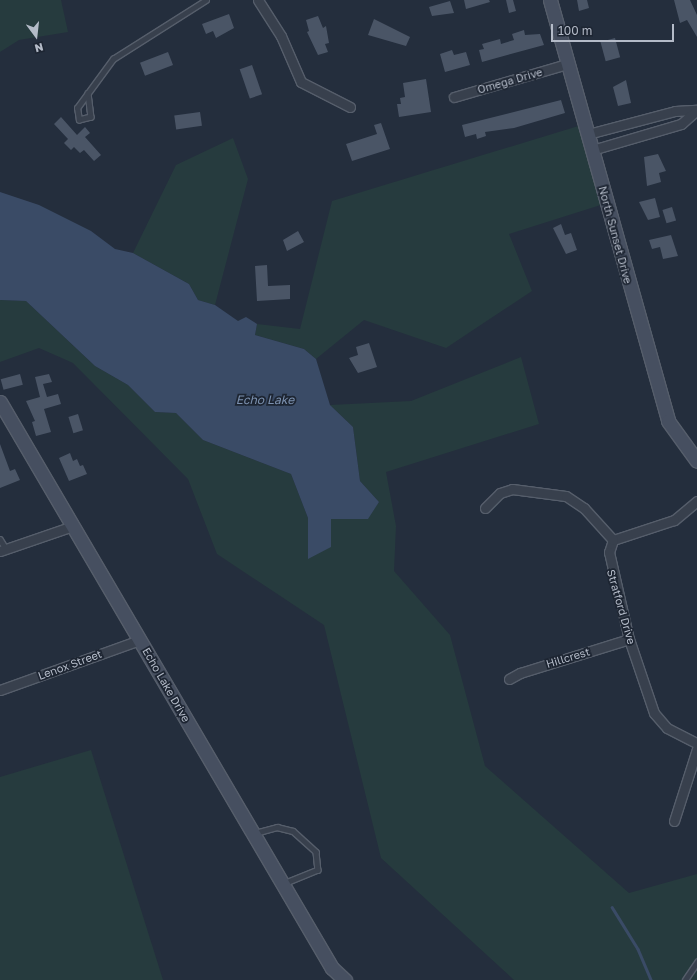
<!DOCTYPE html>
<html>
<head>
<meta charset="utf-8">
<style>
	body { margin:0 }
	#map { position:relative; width:697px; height:980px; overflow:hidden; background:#242e3d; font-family:"Golos Text",sans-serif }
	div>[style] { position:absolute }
	.green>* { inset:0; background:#263b3e }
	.water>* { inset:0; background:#3a4b66 }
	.stream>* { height:2.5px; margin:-1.25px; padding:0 1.25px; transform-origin:1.25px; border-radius:1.25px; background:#3a4b66 }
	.building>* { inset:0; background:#4a5566; transform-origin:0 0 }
	.roads { filter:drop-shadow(1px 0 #565e6b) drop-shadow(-1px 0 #565e6b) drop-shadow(0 1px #565e6b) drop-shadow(0 -1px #565e6b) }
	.lane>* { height:4.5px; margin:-2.25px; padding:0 2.25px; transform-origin:2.25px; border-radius:2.25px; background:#38404d }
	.street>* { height:9px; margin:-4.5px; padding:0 4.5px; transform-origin:4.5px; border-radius:4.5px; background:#38404d }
	.secondary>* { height:13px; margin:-6.5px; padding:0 6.5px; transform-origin:6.5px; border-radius:6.5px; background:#464f60 }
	span { translate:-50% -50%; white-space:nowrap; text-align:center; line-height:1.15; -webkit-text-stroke:3.5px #1d2532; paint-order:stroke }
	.street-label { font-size:11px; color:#b4bbc8 }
	.water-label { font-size:12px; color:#7c91af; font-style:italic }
	.north { position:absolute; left:16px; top:16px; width:40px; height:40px; -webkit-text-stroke:3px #1d2532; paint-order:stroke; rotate:165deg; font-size:11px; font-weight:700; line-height:16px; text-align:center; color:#b4bbc8 }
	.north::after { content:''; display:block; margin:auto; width:14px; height:18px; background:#b4bbc8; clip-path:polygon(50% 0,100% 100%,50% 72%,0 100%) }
	.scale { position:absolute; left:551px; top:24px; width:123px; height:18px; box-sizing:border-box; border:2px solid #b4bbc8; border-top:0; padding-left:5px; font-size:12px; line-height:14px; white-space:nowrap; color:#b4bbc8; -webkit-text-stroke:3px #1d2532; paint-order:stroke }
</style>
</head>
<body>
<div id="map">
	<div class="green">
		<div style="clip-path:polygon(0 0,61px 0,68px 32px,19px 40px,0 52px)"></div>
		<div style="clip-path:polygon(585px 124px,607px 203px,509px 234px,532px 291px,446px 348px,364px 320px,316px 359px,304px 349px,255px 335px,257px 324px,300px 329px,332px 201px)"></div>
		<div style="clip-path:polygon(233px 138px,248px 179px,215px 305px,198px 300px,189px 284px,133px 253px,176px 165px)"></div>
		<div style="clip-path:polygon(0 300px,26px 301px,95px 366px,128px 385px,155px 412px,176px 413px,203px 440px,291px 474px,308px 518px,308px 558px,331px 519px,367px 519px,379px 502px,360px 481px,353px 427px,330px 405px,411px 401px,521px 357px,539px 424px,386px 472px,396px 526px,394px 571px,450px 635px,485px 766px,629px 893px,697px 874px,697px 980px,514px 980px,381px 858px,324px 625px,217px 554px,188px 479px,73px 363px,39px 348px,0 362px)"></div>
		<div style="clip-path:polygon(91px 750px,163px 980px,0 980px,0 777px)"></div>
	</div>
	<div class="water">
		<div style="clip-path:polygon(0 192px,39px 205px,91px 231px,115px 249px,133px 253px,189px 284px,198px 300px,215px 305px,238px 321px,246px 317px,257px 324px,255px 335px,304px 349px,316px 359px,330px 405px,353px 427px,360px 481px,379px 502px,368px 519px,331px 519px,331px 547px,308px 559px,308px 518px,291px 474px,203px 440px,176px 413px,155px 412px,128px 385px,95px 366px,26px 301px,0 300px)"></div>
	</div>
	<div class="stream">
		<div style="left:612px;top:907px;width:49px;rotate:58.2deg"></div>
		<div style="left:638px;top:949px;width:34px;rotate:67deg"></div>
	</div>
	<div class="building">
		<div style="clip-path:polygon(464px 0,489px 0,490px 2px,466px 9px)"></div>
		<div style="clip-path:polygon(506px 0,513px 0,516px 11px,509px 13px)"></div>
		<div style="clip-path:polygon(577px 0,587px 0,589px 8px,579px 11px)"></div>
		<div style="clip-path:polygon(674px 0,690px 0,697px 15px,697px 37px,687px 20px,680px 23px)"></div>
		<div style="clip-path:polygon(450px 1px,454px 13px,432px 16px,429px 7px)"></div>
		<div style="clip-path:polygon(229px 14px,234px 28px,216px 38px,213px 31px,206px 34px,202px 24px)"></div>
		<div style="clip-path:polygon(318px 16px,323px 28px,326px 26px,329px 43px,325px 44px,328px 52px,318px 55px,307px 32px,309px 31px,306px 20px)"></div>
		<div style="clip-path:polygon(374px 19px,410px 37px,406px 46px,368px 35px)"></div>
		<div style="clip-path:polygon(524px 30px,525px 35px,540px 34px,544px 45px,482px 62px,479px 50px,484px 49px,482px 44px,500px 39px,501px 44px,514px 40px,512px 34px)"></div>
		<div style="left:615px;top:38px;width:20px;height:15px;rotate:75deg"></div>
		<div style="clip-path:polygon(452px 50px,454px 55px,466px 52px,470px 65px,445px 72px,440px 54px)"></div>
		<div style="left:168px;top:52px;width:14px;height:30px;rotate:69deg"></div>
		<div style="left:252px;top:65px;width:31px;height:13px;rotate:71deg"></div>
		<div style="clip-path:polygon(426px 79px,431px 112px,399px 117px,397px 104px,401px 104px,400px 98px,405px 97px,403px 83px)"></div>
		<div style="clip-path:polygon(626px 80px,631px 103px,618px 106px,613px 87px)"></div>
		<div style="clip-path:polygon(561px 100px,565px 113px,514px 128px,485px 132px,486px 136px,477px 139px,476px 134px,465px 137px,462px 125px)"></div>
		<div style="left:200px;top:112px;width:14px;height:26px;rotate:82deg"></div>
		<div style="clip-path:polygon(61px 117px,77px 135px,85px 127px,90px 133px,85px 137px,101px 155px,94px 161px,84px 150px,80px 153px,74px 147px,71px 150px,64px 143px,68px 139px,54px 124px)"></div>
		<div style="clip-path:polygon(381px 123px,390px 149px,352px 161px,346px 144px,377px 134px,374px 125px)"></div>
		<div style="clip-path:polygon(658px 154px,666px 171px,659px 173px,661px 182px,647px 186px,644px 157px)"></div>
		<div style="clip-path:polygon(655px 198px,660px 217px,648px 220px,639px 202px)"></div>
		<div style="left:672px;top:207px;width:14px;height:10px;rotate:73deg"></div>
		<div style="clip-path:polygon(561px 224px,565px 235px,571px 233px,577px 250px,566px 254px,553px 228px)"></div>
		<div style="clip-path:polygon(298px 231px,304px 242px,287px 251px,283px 240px)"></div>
		<div style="clip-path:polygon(671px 235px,678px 256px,663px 259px,660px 247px,652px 249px,649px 240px)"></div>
		<div style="clip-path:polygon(267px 265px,268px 286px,290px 285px,290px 299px,257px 301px,255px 266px)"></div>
		<div style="clip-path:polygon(369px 343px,377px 367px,358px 373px,349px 358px,358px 355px,356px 347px)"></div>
		<div style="left:20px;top:374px;width:11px;height:20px;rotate:75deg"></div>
		<div style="clip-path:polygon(49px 374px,52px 382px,43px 384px,47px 397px,58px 394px,61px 404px,44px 409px,51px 432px,36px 436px,32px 422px,35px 421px,26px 401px,40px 397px,35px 377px)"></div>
		<div style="left:78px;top:414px;width:17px;height:10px;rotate:73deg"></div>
		<div style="clip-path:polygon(0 444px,10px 471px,15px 469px,20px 480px,0 488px)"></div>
		<div style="clip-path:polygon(70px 453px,73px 461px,77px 459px,80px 466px,83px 465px,87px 474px,69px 481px,59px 458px)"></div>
	</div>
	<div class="roads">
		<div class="lane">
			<div style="left:88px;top:93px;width:24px;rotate:83deg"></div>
			<div style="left:91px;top:117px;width:12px;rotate:166deg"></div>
			<div style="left:79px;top:120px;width:12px;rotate:-99deg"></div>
			<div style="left:77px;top:108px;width:61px;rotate:-53.7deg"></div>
			<div style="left:113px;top:59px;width:110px;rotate:-32.4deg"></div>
			<div style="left:0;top:539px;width:12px;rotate:59deg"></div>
			<div style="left:255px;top:833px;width:23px;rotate:-15deg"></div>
			<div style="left:277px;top:827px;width:16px;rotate:14deg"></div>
			<div style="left:293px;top:831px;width:31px;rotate:42deg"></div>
			<div style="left:316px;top:852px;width:18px;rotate:84deg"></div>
			<div style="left:318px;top:870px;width:37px;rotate:158deg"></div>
			<div style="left:685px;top:980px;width:22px;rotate:-56deg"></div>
		</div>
		<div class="street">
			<div style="left:258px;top:0;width:43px;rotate:57.4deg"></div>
			<div style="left:281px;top:36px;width:50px;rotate:66.5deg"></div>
			<div style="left:301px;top:82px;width:55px;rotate:27deg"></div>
			<div style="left:454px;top:97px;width:118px;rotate:-16.3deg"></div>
			<div style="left:588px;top:134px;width:90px;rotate:-14.8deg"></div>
			<div style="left:675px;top:111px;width:22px;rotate:-3deg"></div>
			<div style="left:592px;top:150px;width:93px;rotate:-16.3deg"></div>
			<div style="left:681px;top:124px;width:20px;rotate:-41deg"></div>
			<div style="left:697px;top:501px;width:30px;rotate:140deg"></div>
			<div style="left:674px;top:520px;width:64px;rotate:161.8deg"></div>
			<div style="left:613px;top:540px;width:13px;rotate:108deg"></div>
			<div style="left:609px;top:552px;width:89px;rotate:77.1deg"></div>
			<div style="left:629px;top:639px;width:78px;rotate:71.3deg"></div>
			<div style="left:654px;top:713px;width:20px;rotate:49deg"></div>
			<div style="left:667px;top:728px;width:34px;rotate:27deg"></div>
			<div style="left:485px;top:508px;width:21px;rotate:-45deg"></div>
			<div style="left:500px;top:493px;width:13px;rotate:-18deg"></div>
			<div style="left:512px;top:489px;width:54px;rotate:7.4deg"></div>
			<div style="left:566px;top:496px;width:22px;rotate:34deg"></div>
			<div style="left:584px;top:508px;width:43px;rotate:47.8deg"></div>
			<div style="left:0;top:551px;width:77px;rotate:-18.9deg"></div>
			<div style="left:509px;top:679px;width:13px;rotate:-29deg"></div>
			<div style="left:520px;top:673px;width:114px;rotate:-17.3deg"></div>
			<div style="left:0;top:690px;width:149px;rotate:-19.7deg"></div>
			<div style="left:674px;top:821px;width:76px;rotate:-72.3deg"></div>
		</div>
		<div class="secondary">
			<div style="left:550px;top:0;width:437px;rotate:74.3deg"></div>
			<div style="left:668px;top:421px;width:49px;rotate:54.1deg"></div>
			<div style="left:0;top:402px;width:656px;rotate:59.61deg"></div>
			<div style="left:332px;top:968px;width:18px;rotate:43deg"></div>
		</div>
	</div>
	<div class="street-label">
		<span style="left:510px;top:81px;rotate:-16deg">Omega Drive</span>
		<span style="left:615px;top:235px;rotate:75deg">North Sunset Drive</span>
		<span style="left:621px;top:607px;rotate:74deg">Stratford Drive</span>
		<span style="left:568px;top:658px;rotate:-17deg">Hillcrest</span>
		<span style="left:70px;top:665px;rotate:-20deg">Lenox Street</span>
		<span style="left:166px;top:685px;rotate:60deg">Echo Lake Drive</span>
	</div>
	<div class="water-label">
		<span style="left:265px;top:400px">Echo Lake</span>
	</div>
	<div class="north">N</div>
	<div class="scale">100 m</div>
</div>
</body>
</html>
